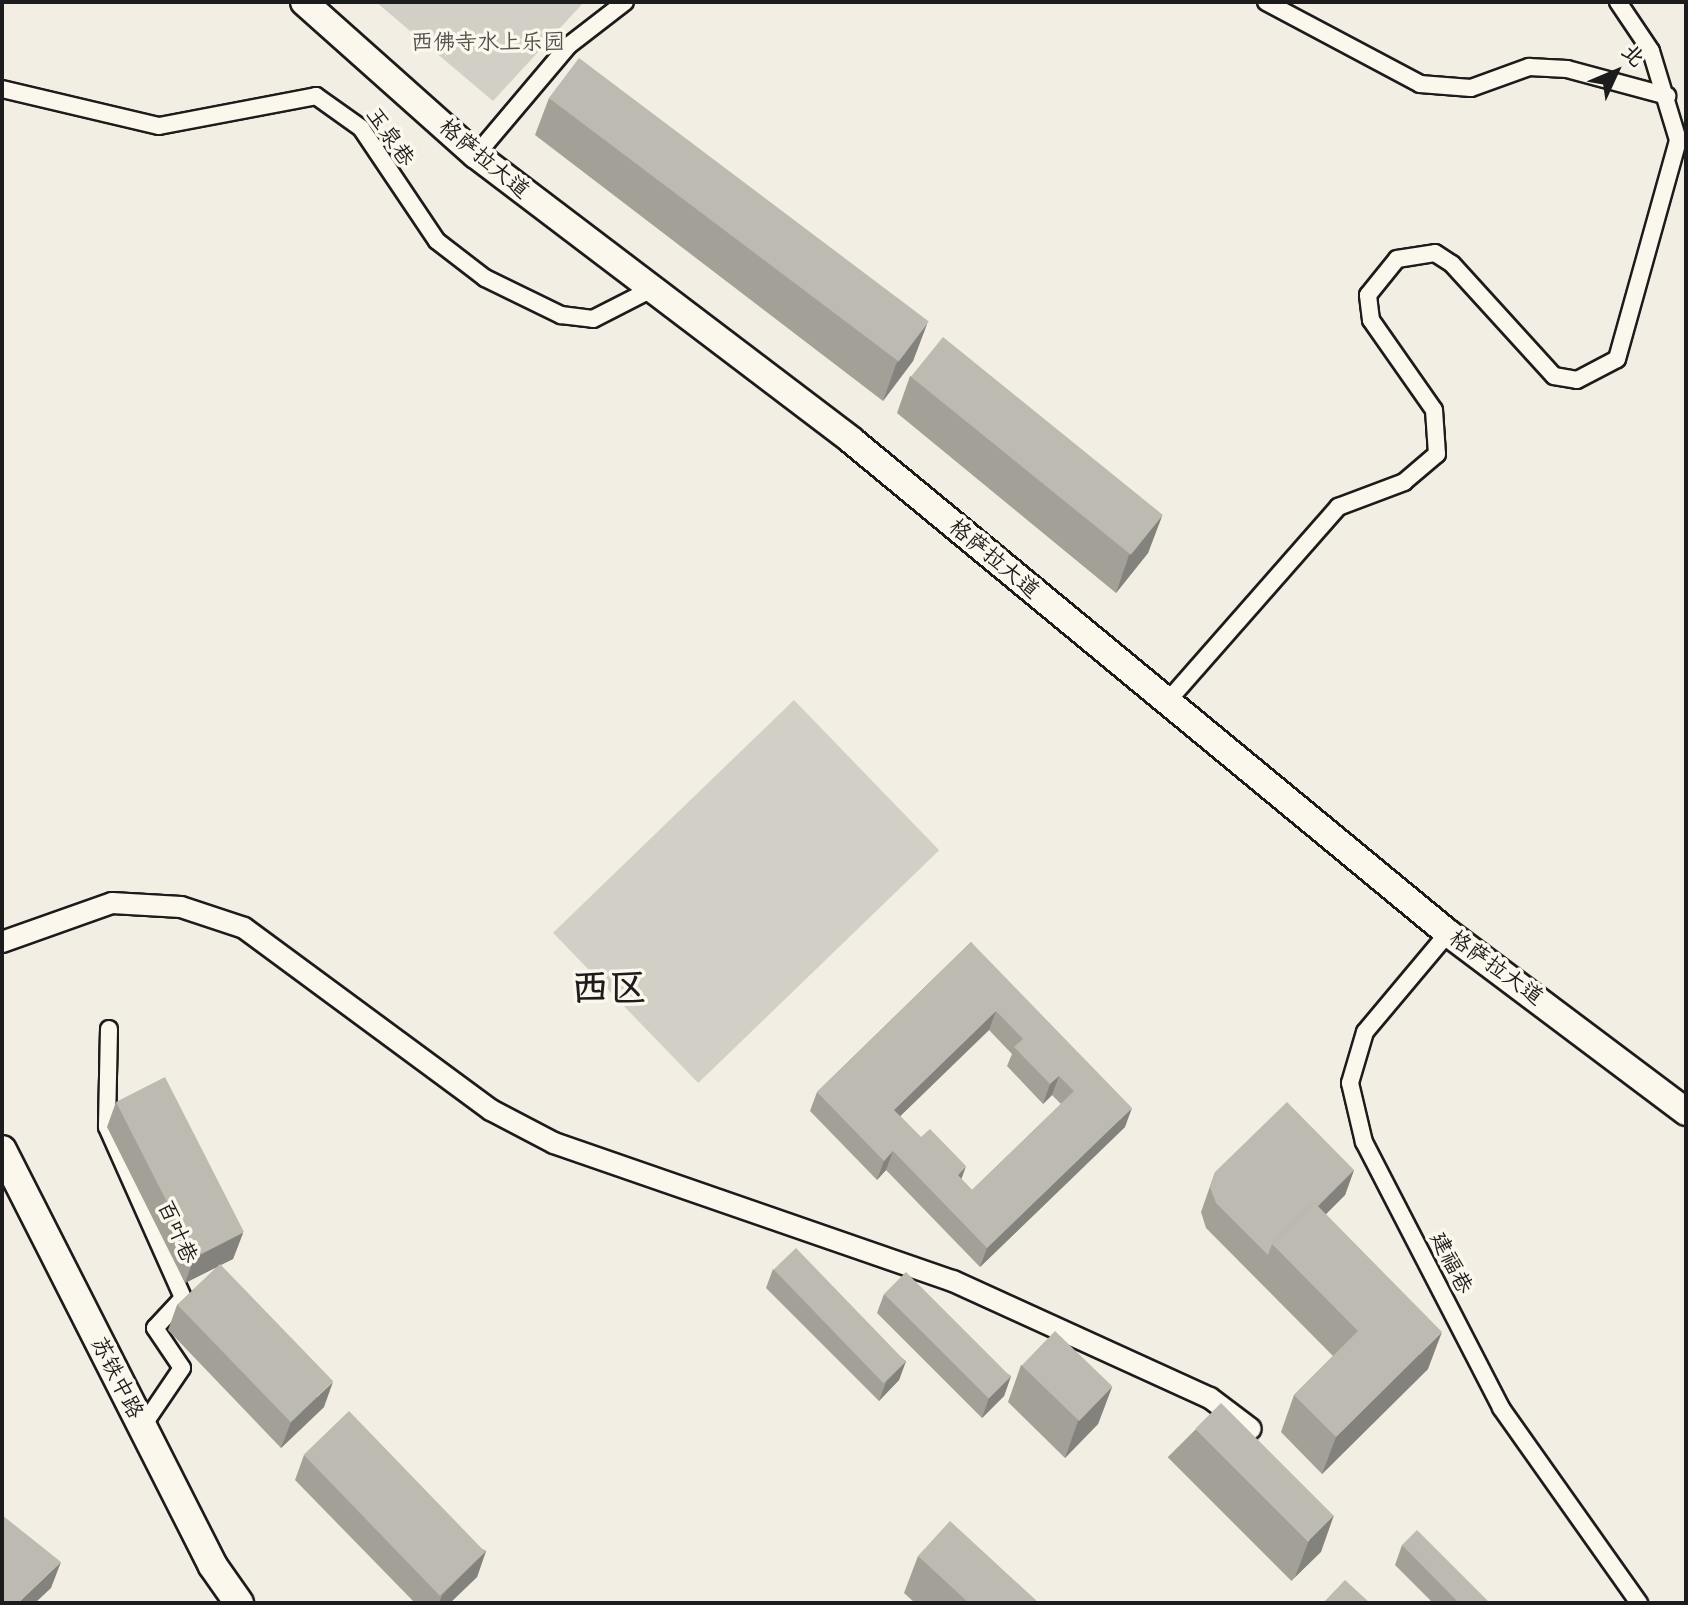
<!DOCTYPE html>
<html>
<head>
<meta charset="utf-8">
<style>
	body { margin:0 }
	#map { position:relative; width:1688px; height:1605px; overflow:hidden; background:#f2eee4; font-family:"Comic Neue","LXGW WenKai TC",sans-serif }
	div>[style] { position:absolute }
	.green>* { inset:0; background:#d2cfc6; transform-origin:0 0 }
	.roads { filter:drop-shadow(2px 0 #1c1c1c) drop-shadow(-2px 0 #1c1c1c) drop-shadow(0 2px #1c1c1c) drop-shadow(0 -2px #1c1c1c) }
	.minor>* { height:16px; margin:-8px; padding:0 8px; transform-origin:8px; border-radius:8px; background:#fbf7ec }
	.tertiary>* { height:20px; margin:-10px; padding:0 10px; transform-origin:10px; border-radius:10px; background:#fbf7ec }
	.primary>* { height:26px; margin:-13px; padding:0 13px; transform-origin:13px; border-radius:13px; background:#fbf7ec }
	.trunk>* { height:28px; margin:-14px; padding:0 14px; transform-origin:14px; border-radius:14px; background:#fbf7ec }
	.wall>* { inset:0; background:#a3a098; transform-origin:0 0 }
	.shaded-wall>* { inset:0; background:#84827c }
	.building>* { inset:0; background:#bdbab1; transform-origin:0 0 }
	span { translate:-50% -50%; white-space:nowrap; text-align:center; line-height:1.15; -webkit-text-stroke:7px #fbf7ec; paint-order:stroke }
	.park-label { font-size:22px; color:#53524f }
	.street-label { font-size:22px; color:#1c1c1c }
	.town-label { font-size:38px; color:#1c1c1c; font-weight:700 }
	.frame { position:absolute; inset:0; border:4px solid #1c1c1c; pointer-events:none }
	.north { position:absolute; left:1576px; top:32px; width:80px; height:80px; -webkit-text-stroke:6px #fbf7ec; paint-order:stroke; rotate:46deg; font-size:22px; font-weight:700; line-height:32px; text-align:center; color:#1c1c1c }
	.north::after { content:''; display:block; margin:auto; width:28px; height:36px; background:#1c1c1c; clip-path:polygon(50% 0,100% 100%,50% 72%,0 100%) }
</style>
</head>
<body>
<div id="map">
	<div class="green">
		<div style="clip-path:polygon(376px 2px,584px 2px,493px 101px)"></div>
		<div style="left:794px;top:700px;width:209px;height:335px;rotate:46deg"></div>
	</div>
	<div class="roads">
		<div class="minor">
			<div style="left:1266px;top:2px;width:174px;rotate:28deg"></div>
			<div style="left:1420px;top:84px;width:51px;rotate:4.5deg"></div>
			<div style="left:1471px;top:88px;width:62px;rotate:-19.9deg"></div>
			<div style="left:1529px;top:67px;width:38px;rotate:3deg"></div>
			<div style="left:1567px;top:69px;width:104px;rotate:15.1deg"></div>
			<div style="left:2px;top:89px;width:161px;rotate:13.3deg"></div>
			<div style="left:159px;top:126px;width:160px;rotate:-10.8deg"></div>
			<div style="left:316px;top:96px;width:55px;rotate:35.4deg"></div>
			<div style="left:361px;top:128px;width:136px;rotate:56.1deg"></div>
			<div style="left:437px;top:241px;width:61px;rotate:37.6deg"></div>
			<div style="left:485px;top:278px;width:85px;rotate:26deg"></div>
			<div style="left:561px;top:315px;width:32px;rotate:7deg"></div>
			<div style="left:593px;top:319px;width:64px;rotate:-27deg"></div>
			<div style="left:476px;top:155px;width:143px;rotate:-49.8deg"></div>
			<div style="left:568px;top:46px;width:72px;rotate:-37.7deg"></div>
			<div style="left:1166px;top:703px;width:261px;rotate:-48.7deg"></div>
			<div style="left:1338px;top:507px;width:71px;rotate:-20.7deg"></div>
			<div style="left:1404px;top:482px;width:43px;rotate:-40.3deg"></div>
			<div style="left:1437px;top:454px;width:44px;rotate:-93.9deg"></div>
			<div style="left:1434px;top:410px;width:110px;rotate:-125deg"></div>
			<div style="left:1371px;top:320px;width:25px;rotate:-97deg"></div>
			<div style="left:1368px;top:295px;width:46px;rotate:-51.1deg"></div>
			<div style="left:1397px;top:259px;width:38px;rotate:-9deg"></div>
			<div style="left:1435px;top:253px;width:20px;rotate:33deg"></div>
			<div style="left:1452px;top:264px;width:151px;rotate:47.7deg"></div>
			<div style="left:1554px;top:376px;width:23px;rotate:10deg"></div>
			<div style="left:1577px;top:380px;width:45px;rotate:-27.7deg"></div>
			<div style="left:1617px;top:359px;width:227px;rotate:-74.4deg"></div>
			<div style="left:1678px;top:140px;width:93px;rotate:-106.9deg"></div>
			<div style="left:1651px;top:51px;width:59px;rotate:-124deg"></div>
			<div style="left:1448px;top:933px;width:129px;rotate:130deg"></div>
			<div style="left:1365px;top:1032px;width:53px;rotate:106.4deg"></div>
			<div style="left:1350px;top:1083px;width:61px;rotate:76.7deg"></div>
			<div style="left:1364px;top:1142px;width:299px;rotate:62.7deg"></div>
			<div style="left:1501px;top:1408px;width:239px;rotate:54.7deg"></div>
			<div style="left:109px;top:1029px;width:98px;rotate:91.2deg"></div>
			<div style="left:107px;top:1127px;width:187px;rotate:66deg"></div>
			<div style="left:183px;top:1298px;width:41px;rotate:133deg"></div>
			<div style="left:155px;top:1328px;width:48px;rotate:56deg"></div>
			<div style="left:182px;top:1368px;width:71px;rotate:124.1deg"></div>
		</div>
		<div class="tertiary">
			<div style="left:2px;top:942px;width:117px;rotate:-19.5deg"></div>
			<div style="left:112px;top:903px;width:69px;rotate:3.3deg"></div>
			<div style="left:181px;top:907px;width:66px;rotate:18.4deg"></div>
			<div style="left:244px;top:928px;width:307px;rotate:36.4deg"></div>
			<div style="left:491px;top:1110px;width:71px;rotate:27.6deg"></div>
			<div style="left:554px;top:1143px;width:422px;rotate:19.1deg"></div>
			<div style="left:953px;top:1281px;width:282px;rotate:24.5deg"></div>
			<div style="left:1210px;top:1398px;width:51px;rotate:37.1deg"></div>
		</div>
		<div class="primary">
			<div style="left:304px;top:2px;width:230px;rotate:41.7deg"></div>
			<div style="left:476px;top:155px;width:471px;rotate:37.2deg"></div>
			<div style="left:851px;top:440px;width:774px;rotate:39.55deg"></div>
			<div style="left:1448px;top:933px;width:298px;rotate:36.9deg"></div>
		</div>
		<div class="trunk">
			<div style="left:2px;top:1150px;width:466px;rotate:63.1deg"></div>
			<div style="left:213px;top:1566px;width:45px;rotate:54.9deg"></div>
		</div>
	</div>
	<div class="wall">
		<div style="clip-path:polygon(549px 98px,927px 324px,913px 361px,883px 401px,535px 135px)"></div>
		<div style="clip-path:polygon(910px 376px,1162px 516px,1148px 553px,1116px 593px,897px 413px)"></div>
		<div style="clip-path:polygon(evenodd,971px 942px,1125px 1127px,980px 1267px,886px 1170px,877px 1180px,810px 1111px,817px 1092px,971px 942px,989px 1030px,1012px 1054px,1007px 1066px,1043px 1104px,1052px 1095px,1061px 1104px,972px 1190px,900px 1116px,989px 1030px)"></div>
		<div style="clip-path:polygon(116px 1102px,243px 1233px,233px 1259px,220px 1265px,324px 1407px,281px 1448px,168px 1330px,177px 1305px,217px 1267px,185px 1283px,107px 1127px)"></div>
		<div style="clip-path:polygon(1354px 1170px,1345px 1195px,1326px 1214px,1428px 1369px,1322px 1474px,1281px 1432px,1294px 1395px,1333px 1356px,1206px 1228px,1201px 1212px,1215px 1172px)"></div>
		<div style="clip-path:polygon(773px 1269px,906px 1361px,899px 1380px,879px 1401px,766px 1288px)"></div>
		<div style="clip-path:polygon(884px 1294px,1011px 1376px,1004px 1396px,982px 1418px,877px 1313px)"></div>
		<div style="clip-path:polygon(1021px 1365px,1112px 1387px,1098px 1424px,1065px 1458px,1008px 1402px)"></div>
		<div style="left:1196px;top:1429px;width:175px;height:40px;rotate:45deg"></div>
		<div style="clip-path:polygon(304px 1455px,486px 1551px,477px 1577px,450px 1603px,415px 1603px,295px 1480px)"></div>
		<div style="clip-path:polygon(1402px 1545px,1490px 1603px,1433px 1603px,1395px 1565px)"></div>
		<div style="clip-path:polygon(918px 1556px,1039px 1603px,915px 1603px,904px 1593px)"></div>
	</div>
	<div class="shaded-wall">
		<div style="clip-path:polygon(927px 324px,913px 361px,883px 401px,896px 364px)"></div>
		<div style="clip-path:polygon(1162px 516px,1148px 553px,1116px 593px,1129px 555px)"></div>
		<div style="clip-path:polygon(996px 1011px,989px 1030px,887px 1129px,894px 1110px)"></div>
		<div style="clip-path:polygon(1059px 1076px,1052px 1095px,1043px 1104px,1050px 1084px)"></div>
		<div style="clip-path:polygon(1132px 1108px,1125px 1127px,980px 1267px,987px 1248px)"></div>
		<div style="clip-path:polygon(893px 1151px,886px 1170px,877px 1180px,884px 1161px)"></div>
		<div style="clip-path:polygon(966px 1166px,959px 1186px,958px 1175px)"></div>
		<div style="clip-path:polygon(1354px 1170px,1345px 1195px,1284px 1256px,1276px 1248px)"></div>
		<div style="clip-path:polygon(243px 1233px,233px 1259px,185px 1283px,194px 1258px)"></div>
		<div style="clip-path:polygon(1442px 1332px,1428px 1369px,1322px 1474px,1336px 1437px)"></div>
		<div style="clip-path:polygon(906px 1361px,899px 1380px,879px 1401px,886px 1382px)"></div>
		<div style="clip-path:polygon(1011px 1376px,1004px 1396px,982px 1418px,989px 1398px)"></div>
		<div style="clip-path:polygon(333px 1382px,324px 1407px,281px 1448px,291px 1422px)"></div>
		<div style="clip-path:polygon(1112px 1387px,1098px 1424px,1065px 1458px,1078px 1421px)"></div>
		<div style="clip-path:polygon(1334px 1515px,1321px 1552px,1295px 1577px,1309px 1540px)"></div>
		<div style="clip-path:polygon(486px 1551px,477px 1577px,450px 1603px,439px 1603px,442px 1595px)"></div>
		<div style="clip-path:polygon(61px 1562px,51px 1588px,35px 1603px,18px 1603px)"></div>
	</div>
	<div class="building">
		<div style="left:579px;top:58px;width:438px;height:50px;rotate:37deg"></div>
		<div style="left:943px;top:337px;width:283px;height:51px;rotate:39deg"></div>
		<div style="clip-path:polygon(evenodd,971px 942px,1132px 1108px,987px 1248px,893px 1151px,884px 1161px,817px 1092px,971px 942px,996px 1011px,1023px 1039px,1014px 1047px,1050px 1084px,1059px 1076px,1074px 1091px,972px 1190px,958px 1175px,966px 1166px,930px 1129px,921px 1137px,894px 1110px,996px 1011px)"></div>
		<div style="left:165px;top:1077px;width:174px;height:55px;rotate:63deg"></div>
		<div style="clip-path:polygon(1287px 1102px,1354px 1170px,1318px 1206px,1314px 1202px,1272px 1244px,1268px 1255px,1216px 1203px,1210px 1187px,1215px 1172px)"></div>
		<div style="clip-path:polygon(1314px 1202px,1442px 1332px,1336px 1437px,1294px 1395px,1358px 1331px,1272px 1244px)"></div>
		<div style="left:796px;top:1248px;width:158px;height:31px;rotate:46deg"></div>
		<div style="left:220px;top:1264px;width:163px;height:59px;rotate:46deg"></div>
		<div style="left:906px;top:1272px;width:148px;height:31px;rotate:45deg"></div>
		<div style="left:1055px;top:1331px;width:80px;height:48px;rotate:44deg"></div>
		<div style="left:1221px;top:1403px;width:159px;height:36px;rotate:45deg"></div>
		<div style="left:349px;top:1411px;width:196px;height:63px;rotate:46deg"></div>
		<div style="clip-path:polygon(2px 1515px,61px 1562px,18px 1603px,2px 1603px)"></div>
		<div style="clip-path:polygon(950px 1521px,1039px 1603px,969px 1603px,918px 1556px)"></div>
		<div style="clip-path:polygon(1417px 1530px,1490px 1603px,1459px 1603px,1402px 1545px)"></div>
		<div style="clip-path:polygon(1345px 1580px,1370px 1603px,1323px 1603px)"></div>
	</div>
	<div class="park-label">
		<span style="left:488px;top:43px">西佛寺水上乐园</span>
	</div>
	<div class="street-label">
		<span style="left:390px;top:137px;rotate:55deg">玉泉巷</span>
		<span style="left:484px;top:159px;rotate:40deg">格萨拉大道</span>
		<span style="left:994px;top:559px;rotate:40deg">格萨拉大道</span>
		<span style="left:1496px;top:968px;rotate:36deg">格萨拉大道</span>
		<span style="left:177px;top:1232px;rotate:66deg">百叶巷</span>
		<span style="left:1451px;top:1263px;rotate:63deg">建福巷</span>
		<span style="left:117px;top:1378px;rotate:63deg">苏铁中路</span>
	</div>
	<div class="town-label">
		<span style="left:609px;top:989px">西区</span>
	</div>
	<div class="frame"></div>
	<div class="north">北</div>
</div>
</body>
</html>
